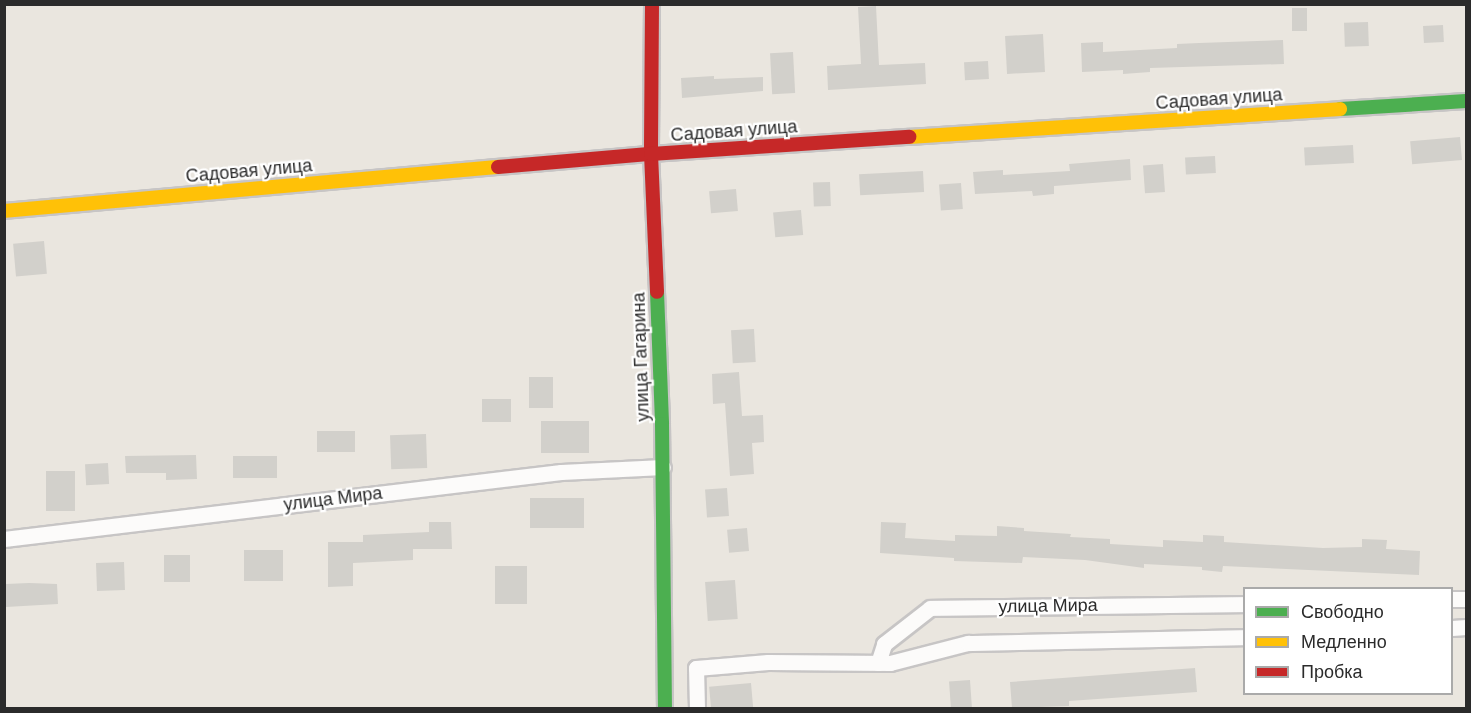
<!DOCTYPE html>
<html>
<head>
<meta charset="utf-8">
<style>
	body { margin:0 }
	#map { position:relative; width:1471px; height:713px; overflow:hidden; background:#eae6df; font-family:"DM Sans",sans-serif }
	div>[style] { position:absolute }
	.building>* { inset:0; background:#d2d0cb; transform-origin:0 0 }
	.roads { filter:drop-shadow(2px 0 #c7c5c5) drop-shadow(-2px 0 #c7c5c5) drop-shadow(0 2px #c7c5c5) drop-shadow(0 -2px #c7c5c5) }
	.street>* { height:15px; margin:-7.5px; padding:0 7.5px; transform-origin:7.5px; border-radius:7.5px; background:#fcfbfa }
	.fast>* { height:14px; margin:-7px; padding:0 7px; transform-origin:7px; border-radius:7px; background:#4caf50 }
	.slow>* { height:14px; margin:-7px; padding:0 7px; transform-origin:7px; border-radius:7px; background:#ffc107 }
	.jam>* { height:14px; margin:-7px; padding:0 7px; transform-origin:7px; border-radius:7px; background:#c62828 }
	span { translate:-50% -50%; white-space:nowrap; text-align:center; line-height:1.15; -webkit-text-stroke:4.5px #fff; paint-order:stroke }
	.street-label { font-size:18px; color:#2b2b2b }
	.frame { position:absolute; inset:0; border:6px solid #2b2b2b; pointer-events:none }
	.legend { position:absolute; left:1243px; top:587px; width:210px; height:108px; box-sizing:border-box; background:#fff; border:2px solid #aaa; margin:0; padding:8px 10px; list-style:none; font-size:18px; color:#2b2b2b }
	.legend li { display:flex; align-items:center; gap:12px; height:30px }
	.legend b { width:30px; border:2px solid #aaa }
</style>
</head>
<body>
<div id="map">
	<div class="building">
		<div style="clip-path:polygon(876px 6px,879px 65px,925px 63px,926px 84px,828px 90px,827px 66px,861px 64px,858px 7px)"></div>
		<div style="left:1292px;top:8px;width:15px;height:23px"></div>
		<div style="left:1368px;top:22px;width:24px;height:24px;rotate:88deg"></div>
		<div style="left:1443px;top:25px;width:17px;height:20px;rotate:87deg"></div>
		<div style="left:1043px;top:34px;width:38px;height:38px;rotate:87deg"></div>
		<div style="clip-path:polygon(1283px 40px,1284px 64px,1150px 68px,1150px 72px,1123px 74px,1123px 70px,1082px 72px,1081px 43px,1103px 42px,1103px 52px,1177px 48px,1177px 44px,1199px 43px)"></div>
		<div style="left:793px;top:52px;width:41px;height:23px;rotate:87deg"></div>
		<div style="left:988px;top:61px;width:18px;height:24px;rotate:87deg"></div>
		<div style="clip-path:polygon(714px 76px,714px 79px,763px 77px,763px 91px,682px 98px,681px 78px)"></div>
		<div style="left:1460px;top:137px;width:23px;height:50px;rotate:85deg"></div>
		<div style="left:1353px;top:145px;width:18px;height:49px;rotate:87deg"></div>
		<div style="left:1215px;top:156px;width:17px;height:30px;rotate:87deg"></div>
		<div style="clip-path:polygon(1130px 159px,1131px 180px,1054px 186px,1054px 194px,1033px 196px,1032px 191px,975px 194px,973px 172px,1003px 170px,1003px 175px,1070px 171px,1069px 164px)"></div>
		<div style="left:1163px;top:164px;width:28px;height:20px;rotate:86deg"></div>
		<div style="left:923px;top:171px;width:21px;height:64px;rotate:87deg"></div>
		<div style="left:830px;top:182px;width:24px;height:17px;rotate:88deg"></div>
		<div style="left:961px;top:183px;width:26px;height:22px;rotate:86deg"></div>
		<div style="left:736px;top:189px;width:22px;height:27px;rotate:85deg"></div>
		<div style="left:801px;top:210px;width:25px;height:28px;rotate:85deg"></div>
		<div style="left:44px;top:241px;width:33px;height:31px;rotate:85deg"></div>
		<div style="left:754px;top:329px;width:33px;height:23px;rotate:87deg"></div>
		<div style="clip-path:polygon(739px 372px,742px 416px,763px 415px,764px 442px,752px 443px,754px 474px,730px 476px,725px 403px,713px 404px,712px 374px)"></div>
		<div style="left:553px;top:377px;width:31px;height:24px;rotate:90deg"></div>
		<div style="left:482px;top:399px;width:29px;height:23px"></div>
		<div style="left:589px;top:421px;width:32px;height:48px;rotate:90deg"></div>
		<div style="left:355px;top:431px;width:21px;height:38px;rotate:90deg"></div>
		<div style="left:426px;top:434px;width:34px;height:36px;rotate:88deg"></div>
		<div style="clip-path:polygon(196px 455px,197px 479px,166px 480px,166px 473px,126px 473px,125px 456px)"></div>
		<div style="left:277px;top:456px;width:22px;height:44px;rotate:90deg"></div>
		<div style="left:108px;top:463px;width:21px;height:23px;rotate:87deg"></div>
		<div style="left:46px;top:471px;width:29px;height:40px"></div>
		<div style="left:727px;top:488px;width:28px;height:22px;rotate:86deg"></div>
		<div style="left:584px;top:498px;width:30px;height:54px;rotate:90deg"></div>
		<div style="clip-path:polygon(429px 522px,451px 522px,452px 549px,413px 549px,413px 560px,353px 563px,353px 586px,328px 587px,328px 542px,363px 542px,363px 535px,429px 532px)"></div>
		<div style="clip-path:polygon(881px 522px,906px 523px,905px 538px,955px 541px,955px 535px,997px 536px,997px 526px,1024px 528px,1024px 531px,1071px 534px,1070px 537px,1110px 539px,1110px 544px,1163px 547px,1163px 540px,1203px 542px,1203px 535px,1224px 536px,1224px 542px,1323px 548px,1362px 547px,1362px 539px,1387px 540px,1386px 549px,1420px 551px,1419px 575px,1223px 566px,1222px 572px,1202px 570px,1202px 567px,1144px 564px,1144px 568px,1085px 560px,1023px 557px,1022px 563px,954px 561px,954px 558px,880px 553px)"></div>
		<div style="left:747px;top:528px;width:23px;height:20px;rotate:85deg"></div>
		<div style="left:283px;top:550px;width:31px;height:39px;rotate:90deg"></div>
		<div style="left:190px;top:555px;width:27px;height:26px;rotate:90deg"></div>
		<div style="left:124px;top:562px;width:28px;height:28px;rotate:88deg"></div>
		<div style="left:527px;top:566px;width:38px;height:32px;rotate:90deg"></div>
		<div style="left:735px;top:580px;width:39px;height:30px;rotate:86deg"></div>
		<div style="clip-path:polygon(29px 583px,57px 584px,58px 604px,6px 607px,6px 584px)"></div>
		<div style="clip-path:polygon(1195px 668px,1197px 692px,1069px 701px,1069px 706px,1012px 708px,1010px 682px)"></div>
		<div style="left:970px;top:680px;width:28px;height:21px;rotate:86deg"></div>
		<div style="left:751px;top:683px;width:25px;height:42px;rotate:85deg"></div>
	</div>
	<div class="roads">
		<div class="street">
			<div style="left:4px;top:539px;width:561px;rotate:-6.86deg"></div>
			<div style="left:561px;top:472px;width:102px;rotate:-2.8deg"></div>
			<div style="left:1452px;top:599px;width:14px"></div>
			<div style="left:1452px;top:628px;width:14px;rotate:-4deg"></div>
			<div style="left:878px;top:663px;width:20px;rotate:-72deg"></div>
			<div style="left:884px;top:644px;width:58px;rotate:-38deg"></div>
			<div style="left:930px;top:608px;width:314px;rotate:-0.7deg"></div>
			<div style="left:697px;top:708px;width:40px;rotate:-91.4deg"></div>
			<div style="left:696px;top:668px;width:72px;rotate:-4.8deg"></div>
			<div style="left:768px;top:662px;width:122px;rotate:0.5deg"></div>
			<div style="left:890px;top:663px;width:81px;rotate:-14.4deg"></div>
			<div style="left:968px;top:643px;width:276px;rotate:-1.2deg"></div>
		</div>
		<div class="fast">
			<div style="left:1340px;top:109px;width:126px;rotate:-3.6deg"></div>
			<div style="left:657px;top:292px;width:132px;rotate:87.8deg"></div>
			<div style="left:662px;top:424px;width:284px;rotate:89.4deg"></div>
		</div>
		<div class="slow">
			<div style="left:909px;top:137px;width:432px;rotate:-3.7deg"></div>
			<div style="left:4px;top:211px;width:496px;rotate:-5.1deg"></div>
		</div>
		<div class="jam">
			<div style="left:652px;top:4px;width:150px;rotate:90.4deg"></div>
			<div style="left:651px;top:154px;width:138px;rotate:87.5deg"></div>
			<div style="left:498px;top:167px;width:154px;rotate:-4.9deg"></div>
			<div style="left:651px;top:154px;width:259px;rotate:-3.8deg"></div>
		</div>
	</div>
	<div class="street-label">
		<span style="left:1219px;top:99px;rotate:-4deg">Садовая улица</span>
		<span style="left:734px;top:131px;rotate:-4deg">Садовая улица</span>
		<span style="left:249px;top:171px;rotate:-5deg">Садовая улица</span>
		<span style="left:641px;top:357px;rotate:-92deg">улица Гагарина</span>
		<span style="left:333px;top:499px;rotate:-7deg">улица Мира</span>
		<span style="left:1048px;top:606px;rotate:-1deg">улица Мира</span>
	</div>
	<div class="frame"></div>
	<ul class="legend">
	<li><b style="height:8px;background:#4caf50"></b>Свободно</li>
	<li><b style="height:8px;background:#ffc107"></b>Медленно</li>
	<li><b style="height:8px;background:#c62828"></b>Пробка</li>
	</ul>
</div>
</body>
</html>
